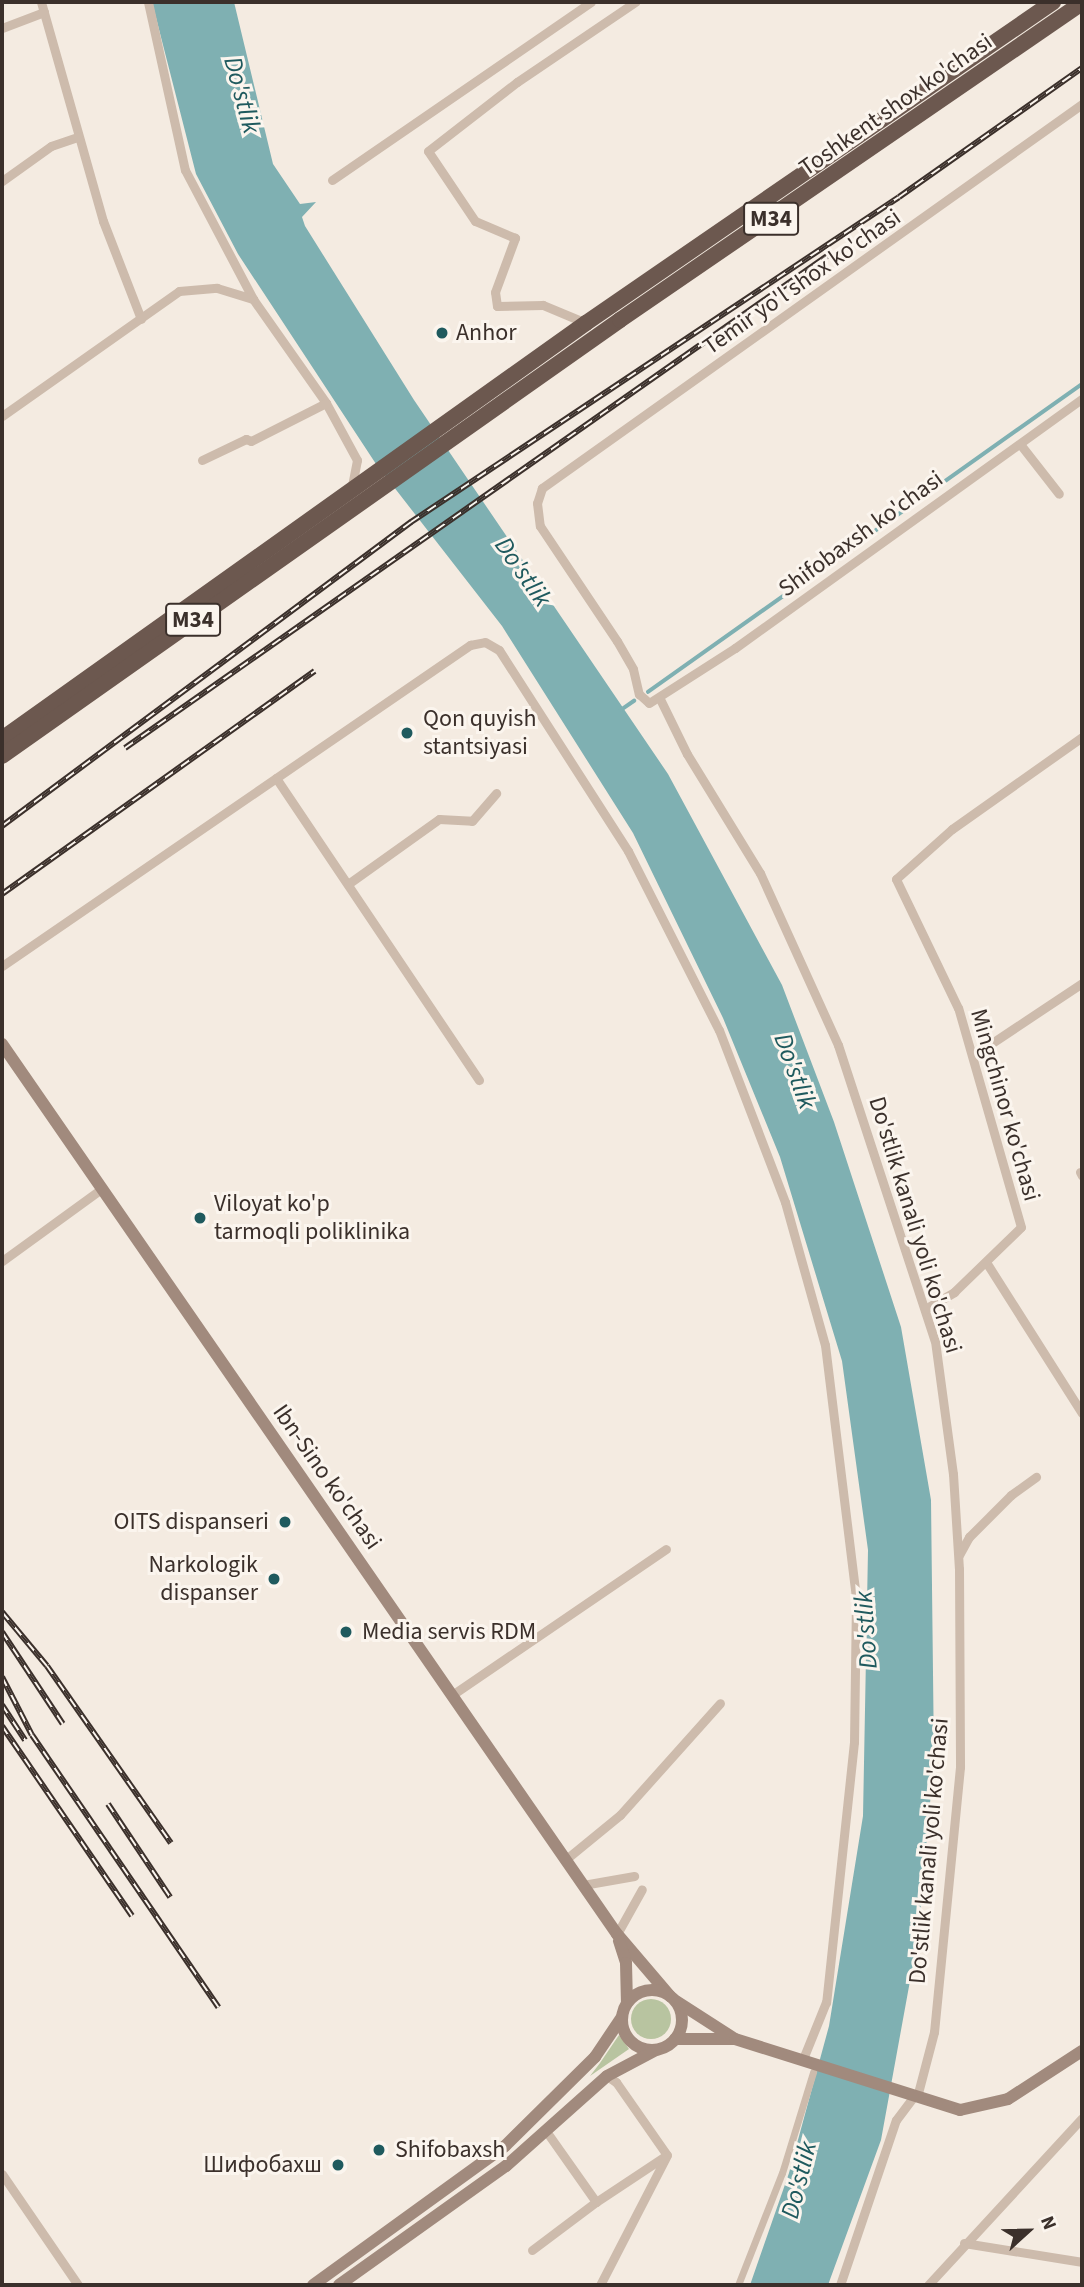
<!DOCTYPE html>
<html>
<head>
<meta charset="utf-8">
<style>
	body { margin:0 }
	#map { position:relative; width:1084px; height:2287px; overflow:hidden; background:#f4ebe1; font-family:"Source Sans 3",sans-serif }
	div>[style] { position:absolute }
	.green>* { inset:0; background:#b8c4a0 }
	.round { border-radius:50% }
	.water>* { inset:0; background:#7fb0b2 }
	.stream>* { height:3.5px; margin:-1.75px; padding:0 1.75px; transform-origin:1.75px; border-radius:1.75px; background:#7fb0b2 }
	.pedestrian>* { height:7px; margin:-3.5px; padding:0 3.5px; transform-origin:3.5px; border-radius:3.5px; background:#cdbbac }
	.minor>* { height:9px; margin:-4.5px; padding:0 4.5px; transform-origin:4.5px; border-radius:4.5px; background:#cdbbac }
	.secondary>* { height:12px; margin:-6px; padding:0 6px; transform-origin:6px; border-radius:6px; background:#a18a7d }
	.secondary>.ring { margin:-6px; padding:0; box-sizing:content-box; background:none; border:12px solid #a18a7d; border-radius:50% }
	.trunk>* { height:16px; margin:-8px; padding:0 8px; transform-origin:8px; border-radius:8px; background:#6c584f }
	.rail>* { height:6px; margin-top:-3px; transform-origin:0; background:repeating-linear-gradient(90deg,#fbf5ee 0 10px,#3b302b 0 20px); box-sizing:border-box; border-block:2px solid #3b302b }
	.dots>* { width:19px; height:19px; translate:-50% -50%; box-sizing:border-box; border:4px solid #fbf5ee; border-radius:50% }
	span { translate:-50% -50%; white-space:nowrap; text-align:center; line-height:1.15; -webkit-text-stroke:6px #fbf5ee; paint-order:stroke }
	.shield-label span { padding:2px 5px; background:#fbf5ee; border:2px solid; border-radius:5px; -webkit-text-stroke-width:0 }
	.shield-label { font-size:23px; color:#3b302b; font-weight:700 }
	.street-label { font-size:24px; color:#3b302b }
	.poi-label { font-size:24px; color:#3b302b }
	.left { translate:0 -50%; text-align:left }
	.right { translate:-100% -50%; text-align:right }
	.water-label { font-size:26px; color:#1f5a5e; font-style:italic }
	.frame { position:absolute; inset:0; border:4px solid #3b302b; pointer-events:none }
	.north { position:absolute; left:993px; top:2196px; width:70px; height:70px; -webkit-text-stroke:5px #fbf5ee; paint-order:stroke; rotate:68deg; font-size:19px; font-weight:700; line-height:28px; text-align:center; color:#3b302b }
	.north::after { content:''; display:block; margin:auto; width:24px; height:32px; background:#3b302b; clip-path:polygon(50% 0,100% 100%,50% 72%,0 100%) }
</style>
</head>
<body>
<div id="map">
	<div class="green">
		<div class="round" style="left:631px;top:1999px;width:40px;height:40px"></div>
		<div style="clip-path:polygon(619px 2035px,629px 2049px,590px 2076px,600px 2063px)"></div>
	</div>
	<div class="water">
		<div style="clip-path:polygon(152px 2px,234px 2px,273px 164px,300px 204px,316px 202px,302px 217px,305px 226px,414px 400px,668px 774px,782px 985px,834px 1122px,901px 1327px,931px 1500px,934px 1759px,918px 1937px,881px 2140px,828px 2285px,750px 2285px,789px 2173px,829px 2026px,863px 1816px,868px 1550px,842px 1361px,780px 1157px,723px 1018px,633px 833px,502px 626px,376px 464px,238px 254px,196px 174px)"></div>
	</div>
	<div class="stream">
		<div style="left:648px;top:692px;width:532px;rotate:-35.36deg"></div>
		<div style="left:621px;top:710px;width:16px;rotate:-35deg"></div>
	</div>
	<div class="pedestrian">
		<div style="left:738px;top:2285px;width:120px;rotate:-68.6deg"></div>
		<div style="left:782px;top:2173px;width:106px;rotate:-72.9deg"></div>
	</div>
	<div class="minor">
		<div style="left:41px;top:2px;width:228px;rotate:74.2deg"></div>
		<div style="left:103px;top:221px;width:105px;rotate:68.8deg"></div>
		<div style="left:148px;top:2px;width:172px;rotate:77.6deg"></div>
		<div style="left:185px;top:170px;width:146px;rotate:62.2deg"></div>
		<div style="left:2px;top:28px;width:45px;rotate:-20.9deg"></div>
		<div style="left:1082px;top:104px;width:663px;rotate:144.58deg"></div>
		<div style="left:542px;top:488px;width:16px;rotate:108deg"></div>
		<div style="left:537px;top:503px;width:23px;rotate:83deg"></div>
		<div style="left:540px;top:526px;width:138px;rotate:56.2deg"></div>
		<div style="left:617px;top:641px;width:32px;rotate:60deg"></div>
		<div style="left:633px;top:669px;width:26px;rotate:77deg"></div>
		<div style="left:639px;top:694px;width:13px;rotate:42deg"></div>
		<div style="left:649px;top:703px;width:102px;rotate:-32.6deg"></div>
		<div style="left:735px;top:648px;width:427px;rotate:-35.7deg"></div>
		<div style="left:332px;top:180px;width:314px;rotate:-34.5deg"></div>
		<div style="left:2px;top:181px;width:60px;rotate:-35.5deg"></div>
		<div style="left:51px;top:146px;width:28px;rotate:-19deg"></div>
		<div style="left:586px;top:323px;width:47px;rotate:-157.3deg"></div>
		<div style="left:543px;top:305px;width:46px;rotate:178.8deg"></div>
		<div style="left:497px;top:306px;width:14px;rotate:-98deg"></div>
		<div style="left:495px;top:292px;width:58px;rotate:-69.7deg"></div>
		<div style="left:515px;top:238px;width:43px;rotate:-157deg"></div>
		<div style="left:475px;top:221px;width:84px;rotate:-123.9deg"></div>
		<div style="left:428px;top:151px;width:113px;rotate:-37.8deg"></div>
		<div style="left:517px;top:82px;width:143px;rotate:-34.1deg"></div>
		<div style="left:2px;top:416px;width:217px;rotate:-35.2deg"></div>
		<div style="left:179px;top:291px;width:38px;rotate:-5deg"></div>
		<div style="left:217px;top:288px;width:38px;rotate:17deg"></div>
		<div style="left:253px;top:299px;width:127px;rotate:54.9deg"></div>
		<div style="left:326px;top:403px;width:65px;rotate:61.5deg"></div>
		<div style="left:357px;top:460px;width:31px;rotate:101deg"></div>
		<div style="left:1020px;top:444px;width:63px;rotate:52deg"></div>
		<div style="left:202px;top:460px;width:49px;rotate:-25.5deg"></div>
		<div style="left:246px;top:439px;width:5px;rotate:22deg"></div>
		<div style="left:251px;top:441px;width:84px;rotate:-26.9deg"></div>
		<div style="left:660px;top:699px;width:61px;rotate:63.9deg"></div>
		<div style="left:687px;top:754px;width:140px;rotate:58.5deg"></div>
		<div style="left:760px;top:873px;width:189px;rotate:65.6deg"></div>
		<div style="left:838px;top:1045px;width:311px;rotate:71.9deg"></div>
		<div style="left:935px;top:1341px;width:134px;rotate:82.3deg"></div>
		<div style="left:953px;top:1474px;width:95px;rotate:86.4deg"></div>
		<div style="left:959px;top:1569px;width:198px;rotate:89.7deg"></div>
		<div style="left:960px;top:1767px;width:266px;rotate:95.6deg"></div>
		<div style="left:934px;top:2032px;width:67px;rotate:104.7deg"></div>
		<div style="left:276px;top:778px;width:364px;rotate:56.1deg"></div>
		<div style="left:348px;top:884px;width:112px;rotate:-35.5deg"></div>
		<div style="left:439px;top:819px;width:33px;rotate:3deg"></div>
		<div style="left:472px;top:821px;width:37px;rotate:-49deg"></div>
		<div style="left:2px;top:966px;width:568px;rotate:-34.45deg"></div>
		<div style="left:470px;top:645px;width:15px;rotate:-11deg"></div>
		<div style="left:485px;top:642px;width:16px;rotate:30deg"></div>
		<div style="left:499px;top:650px;width:239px;rotate:57.3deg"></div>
		<div style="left:628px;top:851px;width:201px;rotate:63.1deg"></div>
		<div style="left:719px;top:1030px;width:184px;rotate:69deg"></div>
		<div style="left:785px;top:1202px;width:148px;rotate:74.4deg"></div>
		<div style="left:825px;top:1345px;width:256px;rotate:83deg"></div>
		<div style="left:856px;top:1599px;width:143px;rotate:90.8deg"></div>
		<div style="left:854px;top:1742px;width:262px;rotate:96.1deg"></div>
		<div style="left:826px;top:2002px;width:61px;rotate:112deg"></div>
		<div style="left:974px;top:1055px;width:130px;rotate:-33.7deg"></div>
		<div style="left:1080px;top:1172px;width:4px;rotate:63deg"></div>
		<div style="left:2px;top:1261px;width:122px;rotate:-36deg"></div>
		<div style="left:986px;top:1262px;width:179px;rotate:57.6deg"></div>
		<div style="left:925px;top:1309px;width:34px;rotate:-30deg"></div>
		<div style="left:954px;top:1292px;width:93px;rotate:-44.1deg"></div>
		<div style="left:1021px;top:1227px;width:228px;rotate:-106deg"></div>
		<div style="left:958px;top:1008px;width:143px;rotate:-115.7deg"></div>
		<div style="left:896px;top:879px;width:75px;rotate:-41.8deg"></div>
		<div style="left:952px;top:829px;width:159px;rotate:-35.3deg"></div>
		<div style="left:959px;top:1555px;width:21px;rotate:-61deg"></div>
		<div style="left:969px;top:1537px;width:59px;rotate:-45deg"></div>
		<div style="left:1011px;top:1495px;width:31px;rotate:-36deg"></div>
		<div style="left:452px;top:1695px;width:259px;rotate:-34.3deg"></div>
		<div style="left:565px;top:1860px;width:71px;rotate:-39.3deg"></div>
		<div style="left:620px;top:1815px;width:150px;rotate:-48.2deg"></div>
		<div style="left:583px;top:1885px;width:52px;rotate:-10deg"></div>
		<div style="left:617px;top:1934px;width:51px;rotate:-60.9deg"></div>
		<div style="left:607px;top:2076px;width:11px;rotate:34deg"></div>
		<div style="left:616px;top:2082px;width:89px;rotate:55.1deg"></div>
		<div style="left:546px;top:2131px;width:87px;rotate:54.8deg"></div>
		<div style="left:596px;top:2202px;width:85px;rotate:-33.5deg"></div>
		<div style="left:2px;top:2174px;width:135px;rotate:55.6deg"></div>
		<div style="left:964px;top:2243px;width:120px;rotate:9.1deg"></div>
		<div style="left:532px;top:2250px;width:80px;rotate:-36.9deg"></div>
		<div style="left:600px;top:2285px;width:144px;rotate:-62.7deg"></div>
		<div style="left:840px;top:2285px;width:174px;rotate:-71.3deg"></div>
		<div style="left:896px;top:2120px;width:30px;rotate:-53deg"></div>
		<div style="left:928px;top:2285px;width:227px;rotate:-47.3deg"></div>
	</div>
	<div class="secondary">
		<div style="left:2px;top:1044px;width:1082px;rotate:55.36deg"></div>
		<div style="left:617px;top:1934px;width:82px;rotate:49.5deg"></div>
		<div style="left:619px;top:1941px;width:23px;rotate:72deg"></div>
		<div style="left:626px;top:1963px;width:40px;rotate:88.6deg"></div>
		<div class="ring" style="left:622px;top:1990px;width:48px;height:48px"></div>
		<div style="left:676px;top:2001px;width:67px;rotate:32.7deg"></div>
		<div style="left:675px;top:2039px;width:60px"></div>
		<div style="left:735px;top:2039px;width:236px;rotate:17.5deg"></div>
		<div style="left:960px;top:2110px;width:49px;rotate:-12.9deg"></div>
		<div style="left:1008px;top:2099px;width:88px;rotate:-33deg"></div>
		<div style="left:313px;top:2285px;width:237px;rotate:-35.9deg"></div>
		<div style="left:505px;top:2146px;width:127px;rotate:-44.7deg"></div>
		<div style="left:595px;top:2057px;width:48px;rotate:-56deg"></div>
		<div style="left:339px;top:2285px;width:205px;rotate:-35.5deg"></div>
		<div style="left:506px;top:2166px;width:135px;rotate:-41.7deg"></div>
		<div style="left:607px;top:2076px;width:55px;rotate:-28deg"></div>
	</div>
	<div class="trunk">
		<div style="left:2px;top:739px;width:717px;rotate:-35.46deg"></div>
		<div style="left:586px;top:323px;width:567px;rotate:-34.5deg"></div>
		<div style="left:2px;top:756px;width:756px;rotate:-35.2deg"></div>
		<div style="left:620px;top:320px;width:560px;rotate:-34.46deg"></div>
	</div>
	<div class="rail">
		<div style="left:125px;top:748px;width:861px;rotate:-35.02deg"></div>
		<div style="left:2px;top:826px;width:510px;rotate:-36.62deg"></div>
		<div style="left:411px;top:522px;width:586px;rotate:-33.66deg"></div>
		<div style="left:899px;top:197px;width:224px;rotate:-35.2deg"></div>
		<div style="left:2px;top:894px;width:384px;rotate:-35.5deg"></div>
		<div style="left:2px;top:1612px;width:70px;rotate:50.2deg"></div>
		<div style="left:47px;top:1666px;width:216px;rotate:55deg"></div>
		<div style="left:2px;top:1632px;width:110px;rotate:56.5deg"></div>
		<div style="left:2px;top:1677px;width:65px;rotate:62.7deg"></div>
		<div style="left:32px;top:1735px;width:330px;rotate:55.6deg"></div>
		<div style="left:2px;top:1705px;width:42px;rotate:56.7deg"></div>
		<div style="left:2px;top:1726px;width:230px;rotate:55.6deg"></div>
		<div style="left:108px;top:1804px;width:112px;rotate:56.3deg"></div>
	</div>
	<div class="dots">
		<div style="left:442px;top:333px;background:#1f5a5e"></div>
		<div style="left:407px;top:733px;background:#1f5a5e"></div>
		<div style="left:200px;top:1218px;background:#1f5a5e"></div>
		<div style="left:285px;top:1522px;background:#1f5a5e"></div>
		<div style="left:274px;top:1579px;background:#1f5a5e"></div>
		<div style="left:346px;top:1632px;background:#1f5a5e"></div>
		<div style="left:379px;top:2150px;background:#1f5a5e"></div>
		<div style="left:338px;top:2165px;background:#1f5a5e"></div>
	</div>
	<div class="shield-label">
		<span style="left:771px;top:219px">M34</span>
		<span style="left:193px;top:620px">M34</span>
	</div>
	<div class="street-label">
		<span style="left:896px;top:105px;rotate:-35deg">Toshkent shox ko'chasi</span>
		<span style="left:802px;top:282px;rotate:-35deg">Temir yo'l shox ko'chasi</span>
		<span style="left:861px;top:534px;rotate:-36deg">Shifobaxsh ko'chasi</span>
		<span style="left:1005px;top:1105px;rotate:74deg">Mingchinor ko'chasi</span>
		<span style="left:915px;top:1225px;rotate:73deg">Do'stlik kanali yoli ko'chasi</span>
		<span style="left:327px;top:1477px;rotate:55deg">Ibn-Sino ko'chasi</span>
		<span style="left:929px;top:1851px;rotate:-85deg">Do'stlik kanali yoli ko'chasi</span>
	</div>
	<div class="poi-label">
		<span class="left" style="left:456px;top:333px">Anhor</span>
		<span class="left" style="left:423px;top:733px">Qon quyish<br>stantsiyasi</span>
		<span class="left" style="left:214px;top:1218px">Viloyat ko'p<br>tarmoqli poliklinika</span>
		<span class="right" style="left:269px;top:1522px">OITS dispanseri</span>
		<span class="right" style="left:258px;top:1579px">Narkologik<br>dispanser</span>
		<span class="left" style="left:362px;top:1632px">Media servis RDM</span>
		<span class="left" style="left:395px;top:2150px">Shifobaxsh</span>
		<span class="right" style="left:322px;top:2165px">Шифобахш</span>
	</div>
	<div class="water-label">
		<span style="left:242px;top:95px;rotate:75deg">Do'stlik</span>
		<span style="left:523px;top:572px;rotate:55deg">Do'stlik</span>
		<span style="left:795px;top:1071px;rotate:70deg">Do'stlik</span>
		<span style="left:866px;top:1630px;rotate:-94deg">Do'stlik</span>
		<span style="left:799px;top:2180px;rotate:-76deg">Do'stlik</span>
	</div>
	<div class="frame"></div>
	<div class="north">N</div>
</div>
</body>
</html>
